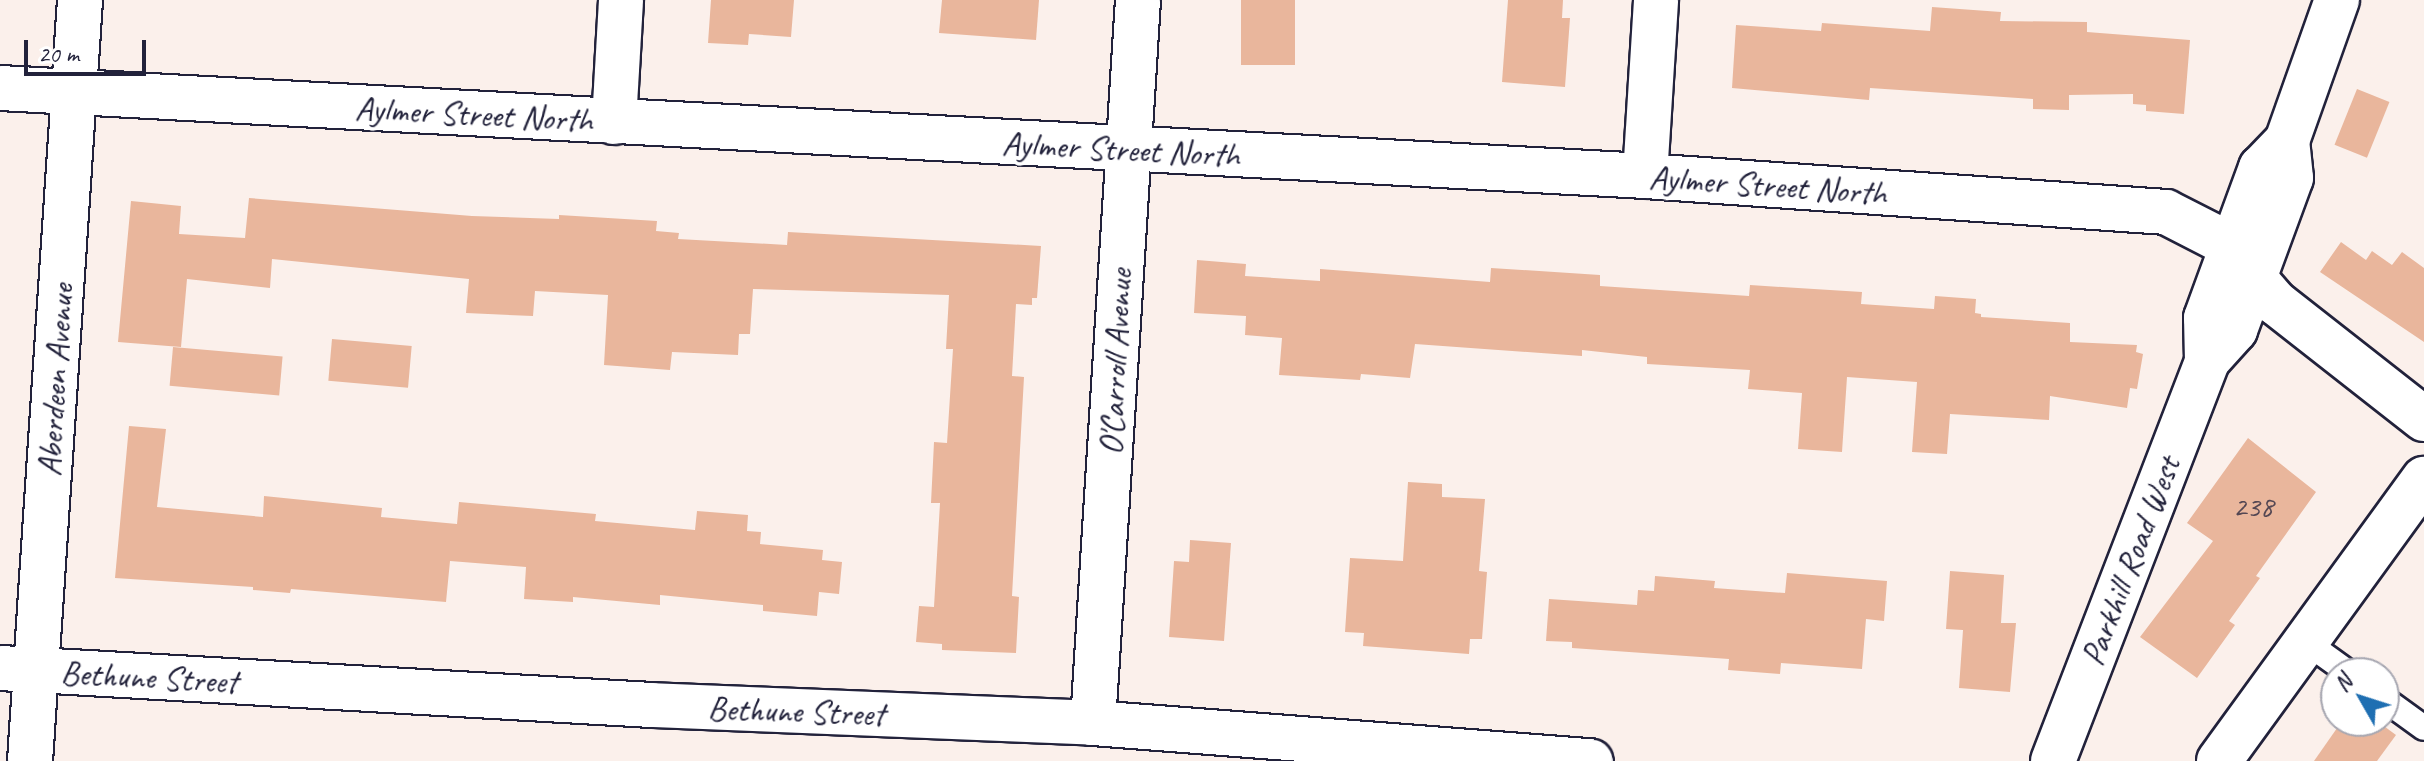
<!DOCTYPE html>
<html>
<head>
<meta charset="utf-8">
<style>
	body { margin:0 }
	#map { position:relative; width:2424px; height:761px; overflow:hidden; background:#fbf0eb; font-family:Caveat,sans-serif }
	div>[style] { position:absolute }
	.building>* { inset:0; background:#e9b69c; transform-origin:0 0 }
	.roads { filter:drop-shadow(2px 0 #22223b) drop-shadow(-2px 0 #22223b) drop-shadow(0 2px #22223b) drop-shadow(0 -2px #22223b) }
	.service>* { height:24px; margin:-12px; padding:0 12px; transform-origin:12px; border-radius:12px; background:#fff }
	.minor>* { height:44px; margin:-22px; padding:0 22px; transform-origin:22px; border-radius:22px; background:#fff }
	.tertiary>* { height:44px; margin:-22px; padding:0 22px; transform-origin:22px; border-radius:22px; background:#fff }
	.secondary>* { height:44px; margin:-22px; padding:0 22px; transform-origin:22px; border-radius:22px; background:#fff }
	span { translate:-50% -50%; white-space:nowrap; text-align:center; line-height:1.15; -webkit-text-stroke:7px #fff; paint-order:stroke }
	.number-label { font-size:30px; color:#544753 }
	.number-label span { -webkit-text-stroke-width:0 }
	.street-label { font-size:34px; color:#22223b }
	.north { position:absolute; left:2320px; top:657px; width:80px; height:80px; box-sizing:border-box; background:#fff; border:2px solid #a7a7b1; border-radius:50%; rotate:309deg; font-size:22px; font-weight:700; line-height:32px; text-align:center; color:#22223b }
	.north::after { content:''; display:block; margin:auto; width:28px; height:36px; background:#1f6fb2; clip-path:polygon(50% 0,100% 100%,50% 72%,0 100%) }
	.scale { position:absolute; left:24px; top:40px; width:122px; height:36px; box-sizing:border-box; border:4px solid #22223b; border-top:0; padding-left:10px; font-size:24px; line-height:28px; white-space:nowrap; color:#22223b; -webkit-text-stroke:6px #fff; paint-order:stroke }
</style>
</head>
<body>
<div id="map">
	<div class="building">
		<div style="clip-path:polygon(711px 0,794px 0,791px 37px,749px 34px,748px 45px,708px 43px)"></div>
		<div style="clip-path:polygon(942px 0,1039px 0,1036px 40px,939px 33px)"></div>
		<div style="left:1241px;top:0;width:54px;height:65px"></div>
		<div style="clip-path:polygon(1508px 0,1563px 0,1562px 18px,1570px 18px,1565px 87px,1502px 82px)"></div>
		<div style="clip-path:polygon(1932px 7px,2001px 12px,2000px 21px,2087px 22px,2087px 32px,2190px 40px,2184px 114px,2146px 111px,2146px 105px,2133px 104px,2133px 94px,2069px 95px,2069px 110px,2033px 109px,2033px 99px,1870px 88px,1869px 100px,1732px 88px,1736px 25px,1821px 31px,1822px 23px,1930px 31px)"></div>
		<div style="left:2357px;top:89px;width:35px;height:60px;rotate:22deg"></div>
		<div style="clip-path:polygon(249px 198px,472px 216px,559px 219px,559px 215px,657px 221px,656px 231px,679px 233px,678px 239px,787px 245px,788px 232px,1041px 246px,1037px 298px,1032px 298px,1032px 305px,1016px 304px,1012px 376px,1024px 377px,1012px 596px,1019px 597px,1016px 653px,942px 650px,942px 644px,916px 642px,919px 606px,934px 607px,940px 503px,931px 503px,934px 442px,947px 443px,953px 349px,946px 349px,949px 295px,753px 289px,750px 334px,739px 334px,738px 355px,672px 352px,670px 370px,604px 365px,608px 295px,535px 291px,533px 316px,466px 313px,469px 279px,272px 259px,270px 288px,187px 279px,181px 347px,118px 342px,131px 201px,181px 206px,179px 234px,245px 238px)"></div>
		<div style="clip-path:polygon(2341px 242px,2366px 260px,2372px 251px,2392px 265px,2402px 252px,2424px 268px,2424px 342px,2320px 272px)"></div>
		<div style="clip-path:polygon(1197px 260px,1246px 264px,1245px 276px,1320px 281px,1320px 269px,1490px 282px,1491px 268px,1600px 275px,1600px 286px,1749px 296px,1750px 285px,1862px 292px,1861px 304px,1934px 309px,1935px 296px,1976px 299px,1975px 313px,1981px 314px,1981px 317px,2070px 323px,2070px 342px,2137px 345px,2136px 352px,2143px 354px,2137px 389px,2130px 388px,2127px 408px,2050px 396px,2049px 420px,1950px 414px,1947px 454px,1912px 452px,1917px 382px,1847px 377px,1842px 452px,1798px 449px,1802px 393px,1748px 389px,1750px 370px,1647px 364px,1647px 357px,1582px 350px,1582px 356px,1415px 344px,1410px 378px,1361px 374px,1360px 380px,1279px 375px,1282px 338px,1245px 335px,1246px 316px,1194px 313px)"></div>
		<div style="left:332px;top:339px;width:80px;height:42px;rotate:5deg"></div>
		<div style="left:173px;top:347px;width:110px;height:39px;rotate:5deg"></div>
		<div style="clip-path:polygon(129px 426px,166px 429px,157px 507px,263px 517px,264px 496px,382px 508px,381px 517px,457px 524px,459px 502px,596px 514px,595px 521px,695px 530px,697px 511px,748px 515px,747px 531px,761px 532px,760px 544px,823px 550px,822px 560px,842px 562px,839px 594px,819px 592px,817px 616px,763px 611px,763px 605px,660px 595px,660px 605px,573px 597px,573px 602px,524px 599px,526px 567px,450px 561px,446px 602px,291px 589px,290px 593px,253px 590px,253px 587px,115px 578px)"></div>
		<div style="clip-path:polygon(2248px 438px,2316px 492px,2256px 576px,2260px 578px,2229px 621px,2235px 625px,2197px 678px,2140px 637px,2213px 541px,2187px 523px)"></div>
		<div style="clip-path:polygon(1408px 482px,1442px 484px,1442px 497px,1485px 499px,1479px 571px,1487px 572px,1482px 639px,1470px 639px,1469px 654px,1363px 646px,1364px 633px,1345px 632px,1350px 558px,1403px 561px)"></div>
		<div style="clip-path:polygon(1190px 540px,1231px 543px,1224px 641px,1169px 637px,1174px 561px,1189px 562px)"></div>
		<div style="clip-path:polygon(1950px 571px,2004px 575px,2001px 623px,2016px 623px,2010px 692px,1959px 688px,1963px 630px,1946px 629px)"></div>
		<div style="clip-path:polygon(1787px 573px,1887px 581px,1884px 621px,1866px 619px,1862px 669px,1781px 663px,1780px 674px,1728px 670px,1729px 659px,1572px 648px,1572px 642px,1546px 641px,1549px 599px,1637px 605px,1638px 590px,1654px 591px,1655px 576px,1715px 581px,1714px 588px,1785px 593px)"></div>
		<div style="clip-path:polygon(2342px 721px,2377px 721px,2396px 735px,2377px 761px,2314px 761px)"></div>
	</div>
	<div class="roads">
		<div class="service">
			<div style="left:2306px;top:642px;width:53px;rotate:35.8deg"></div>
			<div style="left:2384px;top:699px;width:49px;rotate:35.9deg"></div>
		</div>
		<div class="minor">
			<div style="left:0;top:88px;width:1647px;rotate:3.06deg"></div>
			<div style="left:1645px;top:176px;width:522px;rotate:3.95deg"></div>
			<div style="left:2166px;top:212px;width:59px;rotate:27deg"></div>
			<div style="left:2219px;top:239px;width:18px;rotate:47deg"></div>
			<div style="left:614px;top:122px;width:122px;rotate:-86.7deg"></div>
			<div style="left:1645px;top:176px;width:176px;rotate:-86.4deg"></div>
			<div style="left:0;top:668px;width:652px;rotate:3.25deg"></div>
			<div style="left:651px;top:705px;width:442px;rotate:2.3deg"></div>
			<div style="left:1093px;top:723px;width:499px;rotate:4.4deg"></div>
			<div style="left:1093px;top:723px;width:724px;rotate:-86.44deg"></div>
			<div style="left:30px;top:761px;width:763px;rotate:-86.24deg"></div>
			<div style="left:2219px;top:761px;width:349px;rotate:-54deg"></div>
		</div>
		<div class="tertiary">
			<div style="left:2254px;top:278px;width:33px;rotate:49deg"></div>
			<div style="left:2276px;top:303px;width:188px;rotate:38.1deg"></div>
		</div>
		<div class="secondary">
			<div style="left:2207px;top:361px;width:42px;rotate:-47.9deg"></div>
			<div style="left:2235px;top:330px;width:162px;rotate:-69.8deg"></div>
			<div style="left:2291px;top:178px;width:37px;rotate:-96deg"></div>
			<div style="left:2053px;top:761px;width:429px;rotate:-68.9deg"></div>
			<div style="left:2207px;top:361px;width:43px;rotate:-91.3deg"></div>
			<div style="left:2206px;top:318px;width:160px;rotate:-69.9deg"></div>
			<div style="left:2261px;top:168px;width:37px;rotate:-46deg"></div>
			<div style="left:2287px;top:141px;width:150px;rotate:-70.5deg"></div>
		</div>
	</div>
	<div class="number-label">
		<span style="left:2253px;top:506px">238</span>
	</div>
	<div class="street-label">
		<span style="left:474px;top:114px;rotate:3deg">Aylmer Street North</span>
		<span style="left:1121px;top:149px;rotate:3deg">Aylmer Street North</span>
		<span style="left:1768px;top:185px;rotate:4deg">Aylmer Street North</span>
		<span style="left:1115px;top:362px;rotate:-87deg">O'Carroll Avenue</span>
		<span style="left:55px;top:380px;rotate:-86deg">Aberdeen Avenue</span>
		<span style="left:2130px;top:561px;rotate:-69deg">Parkhill Road West</span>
		<span style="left:149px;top:677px;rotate:3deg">Bethune Street</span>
		<span style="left:796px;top:711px;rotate:2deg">Bethune Street</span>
	</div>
	<div class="north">N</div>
	<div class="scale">20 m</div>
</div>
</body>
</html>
